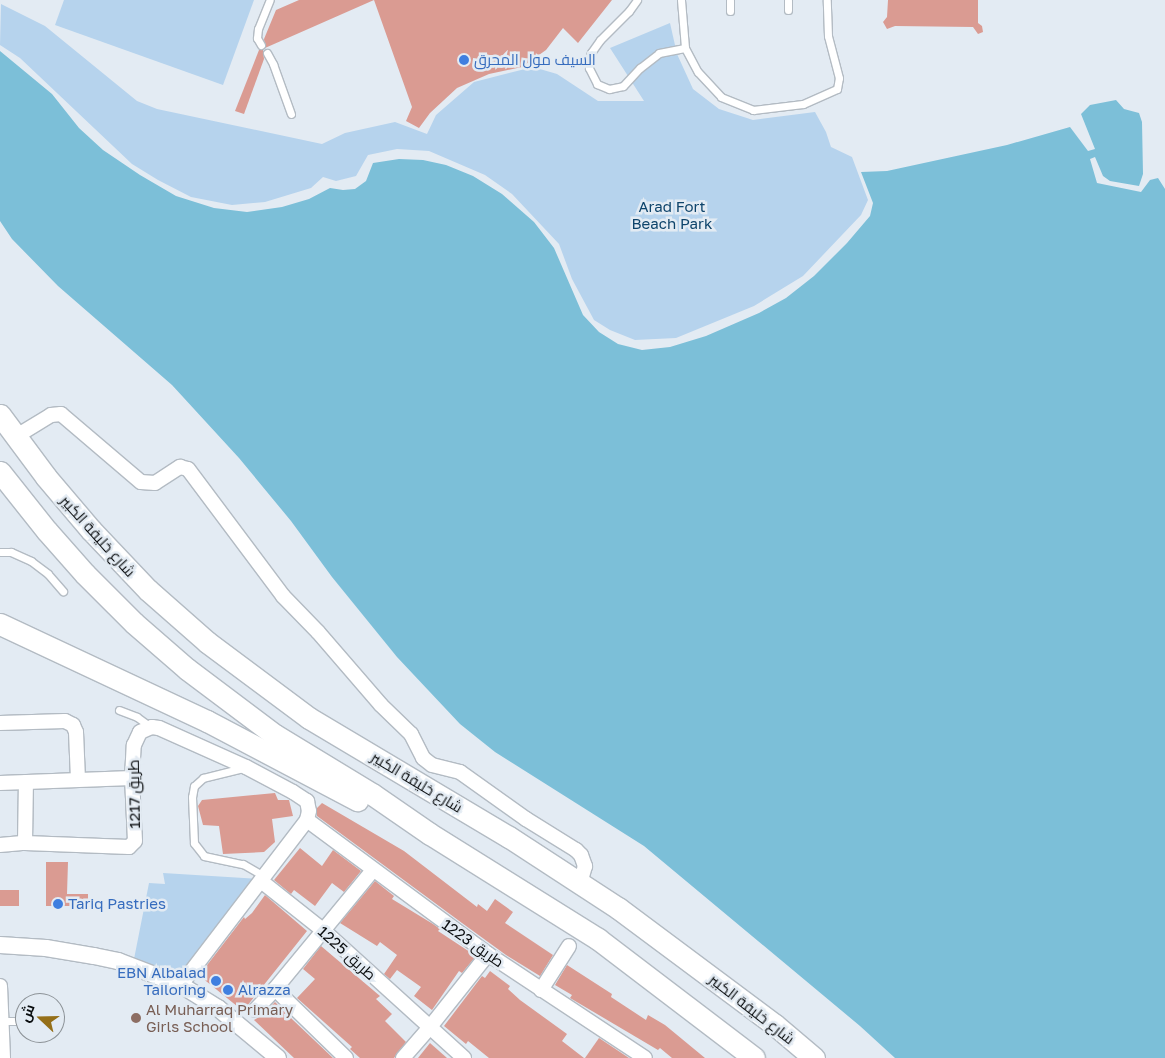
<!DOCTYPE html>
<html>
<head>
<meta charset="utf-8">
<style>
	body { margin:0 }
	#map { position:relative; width:1165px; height:1058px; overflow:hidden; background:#e3ebf3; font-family:"Golos Text",Cairo,sans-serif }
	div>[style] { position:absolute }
	.green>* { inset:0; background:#b6d3ed }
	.water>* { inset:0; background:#7cbfd8 }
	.building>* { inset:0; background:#da9b92; transform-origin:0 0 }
	.roads { filter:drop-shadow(1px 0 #b3bbc3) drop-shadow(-1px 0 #b3bbc3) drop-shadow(0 1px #b3bbc3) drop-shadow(0 -1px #b3bbc3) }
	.service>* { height:7px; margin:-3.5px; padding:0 3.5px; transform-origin:3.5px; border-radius:3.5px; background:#fff }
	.minor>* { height:14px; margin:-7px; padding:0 7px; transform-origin:7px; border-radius:7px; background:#fff }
	.tertiary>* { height:16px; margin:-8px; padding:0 8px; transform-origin:8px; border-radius:8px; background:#fff }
	.primary>* { height:21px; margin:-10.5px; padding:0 10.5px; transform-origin:10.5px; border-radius:10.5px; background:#fff }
	.dots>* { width:14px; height:14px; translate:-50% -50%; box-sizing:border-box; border:2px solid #e3ebf3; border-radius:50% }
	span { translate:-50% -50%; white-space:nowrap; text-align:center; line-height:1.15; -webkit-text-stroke:5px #e3ebf3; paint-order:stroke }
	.shop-label { font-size:15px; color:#366cbe }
	.left { translate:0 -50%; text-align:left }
	.right { translate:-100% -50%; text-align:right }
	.park-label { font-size:15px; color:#0e446b }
	.street-label { font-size:15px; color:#090c0e }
	.education-label { font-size:15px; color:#785e54 }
	.north { position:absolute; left:15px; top:993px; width:50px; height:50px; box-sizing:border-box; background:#e3ebf3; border:1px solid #8c9297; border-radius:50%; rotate:291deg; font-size:14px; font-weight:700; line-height:20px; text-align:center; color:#090c0e }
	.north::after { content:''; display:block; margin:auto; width:18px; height:22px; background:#956f18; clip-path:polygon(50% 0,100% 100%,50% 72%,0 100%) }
</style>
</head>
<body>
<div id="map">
	<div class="green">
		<div style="clip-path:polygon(64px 0,254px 0,223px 85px,55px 25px)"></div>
		<div style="clip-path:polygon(1px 4px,45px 26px,137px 101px,157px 109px,322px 144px,345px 133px,395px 122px,427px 134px,436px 115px,474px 82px,533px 67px,557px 74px,598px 101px,644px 101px,610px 48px,670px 23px,677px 54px,693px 89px,719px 109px,753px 120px,815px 112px,826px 132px,831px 147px,852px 157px,868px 200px,861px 215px,803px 276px,754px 306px,676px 338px,635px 340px,610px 330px,594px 320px,572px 279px,559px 244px,512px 194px,485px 175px,429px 151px,397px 149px,368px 155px,356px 176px,336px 181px,323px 177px,311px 188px,265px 202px,232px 205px,191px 197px,158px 180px,132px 164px,20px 58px,0 45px)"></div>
		<div style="clip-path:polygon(163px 873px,258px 879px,183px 972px,176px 975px,134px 959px,149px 883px,165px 884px)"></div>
	</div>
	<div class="water">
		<div style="clip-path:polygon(0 51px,52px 94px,79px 128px,103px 150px,140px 175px,176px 196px,214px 208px,247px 212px,282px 207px,309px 199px,330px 188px,343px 190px,355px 189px,366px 181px,373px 163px,399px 159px,423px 160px,446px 165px,473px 176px,502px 194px,534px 222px,554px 248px,583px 315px,599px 332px,618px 344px,642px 350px,670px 347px,706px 336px,759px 313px,786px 298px,814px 276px,847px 243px,870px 216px,873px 203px,861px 172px,887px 171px,1007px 145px,1070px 127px,1088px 151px,1095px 149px,1081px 114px,1090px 105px,1116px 100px,1124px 109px,1139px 113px,1142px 122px,1143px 174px,1139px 186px,1110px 181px,1103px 176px,1095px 157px,1090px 159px,1097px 183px,1141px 192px,1150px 180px,1158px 178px,1165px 189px,1165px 1058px,895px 1058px,860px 1026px,644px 846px,495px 752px,460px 724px,397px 657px,332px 577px,291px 521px,239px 458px,172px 385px,58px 286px,12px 239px,0 221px)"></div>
	</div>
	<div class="building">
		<div style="clip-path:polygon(299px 0,612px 0,578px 43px,563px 28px,546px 50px,522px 67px,489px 74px,457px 88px,430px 113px,419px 128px,406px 121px,412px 107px,374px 0,265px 48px,264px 39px,276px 10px)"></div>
		<div style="clip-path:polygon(888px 0,978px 0,978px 23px,982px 26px,983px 32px,978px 34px,973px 27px,895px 26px,887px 29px,883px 22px,887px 17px)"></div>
		<div style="clip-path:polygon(259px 50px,263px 50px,264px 59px,244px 114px,235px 111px)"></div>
		<div style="clip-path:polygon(275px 793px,278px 800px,289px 800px,293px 816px,272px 819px,275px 842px,264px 852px,223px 854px,219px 826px,203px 825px,198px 806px,202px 800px)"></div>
		<div style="clip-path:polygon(322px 803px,404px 851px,477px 907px,478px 904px,487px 911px,495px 899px,513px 912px,505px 923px,553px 955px,540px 976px,506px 955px,462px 923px,317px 816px,317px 808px)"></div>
		<div style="clip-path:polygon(300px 848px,322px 866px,333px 850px,361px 871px,344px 892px,332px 883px,315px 906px,294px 890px,291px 894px,274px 880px)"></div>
		<div style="clip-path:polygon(46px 862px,68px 862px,67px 894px,88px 894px,88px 906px,46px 906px)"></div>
		<div style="clip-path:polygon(375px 881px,394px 896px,392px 899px,433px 924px,440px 929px,438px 931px,476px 956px,462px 973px,459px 971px,432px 1010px,414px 996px,421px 987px,397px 970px,390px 979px,384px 974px,397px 955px,380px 942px,377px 946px,340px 923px)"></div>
		<div style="left:0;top:890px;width:19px;height:16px"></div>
		<div style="clip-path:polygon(265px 895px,307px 931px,243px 1011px,201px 977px,203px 975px,201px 973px,244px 917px,245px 919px,252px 913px)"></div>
		<div style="clip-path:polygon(321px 946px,380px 996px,376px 999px,392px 1014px,385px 1021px,406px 1042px,394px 1058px,360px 1058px,350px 1049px,352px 1047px,297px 998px,315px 979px,303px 969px)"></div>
		<div style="clip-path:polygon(567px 965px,612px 994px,611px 997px,646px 1020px,648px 1015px,665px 1025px,705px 1058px,672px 1058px,660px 1048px,658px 1050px,570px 998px,572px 995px,555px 985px)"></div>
		<div style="clip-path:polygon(490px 971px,510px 986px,508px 989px,520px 1000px,567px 1034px,562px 1041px,584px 1058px,489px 1058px,468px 1041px,466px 1044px,444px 1026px,482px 976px,485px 978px)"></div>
		<div style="clip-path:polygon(275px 1002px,293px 1020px,333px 1058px,294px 1058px,254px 1020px,261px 1016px)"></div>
		<div style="clip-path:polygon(599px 1038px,629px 1058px,585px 1058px)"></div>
		<div style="clip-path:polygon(430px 1043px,447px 1058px,418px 1058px)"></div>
	</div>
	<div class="roads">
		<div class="service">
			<div style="left:637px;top:0;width:14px;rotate:126deg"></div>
			<div style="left:629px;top:11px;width:41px;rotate:135deg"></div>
			<div style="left:600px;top:40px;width:16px;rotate:125deg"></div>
			<div style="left:591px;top:53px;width:15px;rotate:98deg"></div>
			<div style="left:589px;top:68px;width:18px;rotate:63deg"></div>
			<div style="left:597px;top:84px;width:13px;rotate:23deg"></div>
			<div style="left:609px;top:89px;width:14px;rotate:-12deg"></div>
			<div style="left:623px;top:86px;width:25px;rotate:-47deg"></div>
			<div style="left:640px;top:68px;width:24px;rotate:-38deg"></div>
			<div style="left:659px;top:53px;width:26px;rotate:-11deg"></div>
			<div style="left:681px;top:0;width:48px;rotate:85.2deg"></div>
			<div style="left:685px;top:48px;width:27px;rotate:62deg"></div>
			<div style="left:698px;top:72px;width:34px;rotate:47deg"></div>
			<div style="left:721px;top:97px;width:35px;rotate:22deg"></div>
			<div style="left:753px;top:110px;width:50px;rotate:-6.8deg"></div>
			<div style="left:803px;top:104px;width:37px;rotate:-24deg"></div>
			<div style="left:837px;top:89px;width:11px;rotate:-80deg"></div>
			<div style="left:839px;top:78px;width:43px;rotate:-104.7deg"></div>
			<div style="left:828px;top:36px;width:36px;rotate:-92deg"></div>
			<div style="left:730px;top:0;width:11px;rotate:90deg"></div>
			<div style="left:788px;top:0;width:10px;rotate:90deg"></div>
			<div style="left:261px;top:45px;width:8px;rotate:-120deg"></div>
			<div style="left:257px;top:38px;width:9px;rotate:-84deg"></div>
			<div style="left:258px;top:29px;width:31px;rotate:-68deg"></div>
			<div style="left:267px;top:53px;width:13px;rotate:61deg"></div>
			<div style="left:273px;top:64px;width:53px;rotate:70.2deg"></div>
			<div style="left:0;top:552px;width:11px"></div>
			<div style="left:11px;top:552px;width:22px;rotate:24deg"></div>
			<div style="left:31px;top:561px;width:21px;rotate:37deg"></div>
			<div style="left:48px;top:574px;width:23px;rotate:49deg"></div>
			<div style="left:119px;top:710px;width:19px;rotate:21deg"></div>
			<div style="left:137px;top:717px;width:17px;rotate:36deg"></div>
			<div style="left:243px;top:768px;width:41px;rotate:166deg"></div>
			<div style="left:203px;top:778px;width:12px;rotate:138deg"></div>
			<div style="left:194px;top:786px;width:11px;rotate:100deg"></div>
			<div style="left:192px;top:797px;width:46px;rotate:87.5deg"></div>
			<div style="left:194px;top:843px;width:16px;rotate:52deg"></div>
			<div style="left:204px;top:856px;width:40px;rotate:12deg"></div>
			<div style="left:243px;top:864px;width:24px;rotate:30deg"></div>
			<div style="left:2px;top:1021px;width:19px"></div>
		</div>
		<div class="minor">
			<div style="left:15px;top:437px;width:42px;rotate:-31.4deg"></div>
			<div style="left:51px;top:415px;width:10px;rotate:-6deg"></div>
			<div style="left:61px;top:414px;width:105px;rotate:40.4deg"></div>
			<div style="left:141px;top:482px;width:14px;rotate:4deg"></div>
			<div style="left:155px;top:483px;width:30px;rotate:-33deg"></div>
			<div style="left:180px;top:467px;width:8px;rotate:14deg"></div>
			<div style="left:188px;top:469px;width:159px;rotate:53.2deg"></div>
			<div style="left:283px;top:596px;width:50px;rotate:45.8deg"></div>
			<div style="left:318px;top:632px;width:96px;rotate:49.2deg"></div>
			<div style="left:381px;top:705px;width:42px;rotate:44deg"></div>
			<div style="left:411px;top:734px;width:27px;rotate:63deg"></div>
			<div style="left:423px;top:758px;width:11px;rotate:38deg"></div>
			<div style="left:432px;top:765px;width:29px;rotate:14deg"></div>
			<div style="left:460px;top:772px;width:81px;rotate:35.5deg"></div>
			<div style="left:526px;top:819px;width:59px;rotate:31.8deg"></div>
			<div style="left:576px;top:850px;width:7px;rotate:45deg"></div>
			<div style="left:581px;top:855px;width:12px;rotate:70deg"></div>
			<div style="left:585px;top:866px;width:18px;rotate:106deg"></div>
			<div style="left:0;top:723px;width:65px;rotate:-1.8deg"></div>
			<div style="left:65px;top:721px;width:9px;rotate:27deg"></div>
			<div style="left:73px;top:725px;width:8px;rotate:67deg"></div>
			<div style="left:76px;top:732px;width:47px;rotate:87.6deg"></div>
			<div style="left:0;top:783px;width:132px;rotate:-2.2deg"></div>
			<div style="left:307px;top:820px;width:225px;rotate:36.5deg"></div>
			<div style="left:488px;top:954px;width:188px;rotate:33.5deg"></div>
			<div style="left:25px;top:843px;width:61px;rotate:-89.1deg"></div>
			<div style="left:0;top:845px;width:25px;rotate:-5deg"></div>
			<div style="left:25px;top:843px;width:104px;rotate:2.2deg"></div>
			<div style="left:129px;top:847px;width:8px;rotate:-45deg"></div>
			<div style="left:135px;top:841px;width:63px;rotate:-92.7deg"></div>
			<div style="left:132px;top:778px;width:33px;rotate:-87deg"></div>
			<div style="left:134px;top:745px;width:14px;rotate:-65deg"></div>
			<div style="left:140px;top:732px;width:13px;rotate:-23deg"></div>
			<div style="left:152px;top:727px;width:7px;rotate:8deg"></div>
			<div style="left:159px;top:728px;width:95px;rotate:24.1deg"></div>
			<div style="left:246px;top:767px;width:53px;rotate:28deg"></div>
			<div style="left:293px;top:792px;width:17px;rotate:33deg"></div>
			<div style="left:307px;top:801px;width:10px;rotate:79deg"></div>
			<div style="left:309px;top:811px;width:9px;rotate:103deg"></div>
			<div style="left:307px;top:820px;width:208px;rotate:127.4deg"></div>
			<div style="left:261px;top:881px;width:80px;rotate:38.4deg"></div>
			<div style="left:324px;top:931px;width:189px;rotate:42.2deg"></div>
			<div style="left:0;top:986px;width:72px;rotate:87.6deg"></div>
			<div style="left:275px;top:989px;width:99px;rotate:44.2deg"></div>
			<div style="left:541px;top:990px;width:52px;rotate:-57.5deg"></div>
			<div style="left:255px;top:1010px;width:29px;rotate:-46deg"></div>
			<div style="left:275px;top:989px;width:154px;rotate:-50.5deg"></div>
			<div style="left:403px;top:1058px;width:41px;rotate:-48.9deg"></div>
			<div style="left:430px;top:1027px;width:93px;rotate:-51.5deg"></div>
		</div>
		<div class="tertiary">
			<div style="left:0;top:945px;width:46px;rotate:3.7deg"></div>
			<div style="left:46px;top:948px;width:49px;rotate:9.5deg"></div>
			<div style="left:94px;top:956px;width:25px;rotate:12deg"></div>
			<div style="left:118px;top:961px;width:67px;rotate:20.9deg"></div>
			<div style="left:181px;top:985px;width:44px;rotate:31.9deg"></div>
			<div style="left:218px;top:1008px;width:78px;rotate:39.8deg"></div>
		</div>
		<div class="primary">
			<div style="left:0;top:415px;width:77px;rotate:53.4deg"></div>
			<div style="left:46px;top:477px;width:70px;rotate:49.7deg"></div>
			<div style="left:91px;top:530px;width:83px;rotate:46.5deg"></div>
			<div style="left:148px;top:590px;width:79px;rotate:41.4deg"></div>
			<div style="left:207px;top:642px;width:127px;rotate:36.7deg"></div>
			<div style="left:309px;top:718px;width:233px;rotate:30.8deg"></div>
			<div style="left:509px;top:837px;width:130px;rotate:33.1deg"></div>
			<div style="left:618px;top:908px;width:196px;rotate:36.7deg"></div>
			<div style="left:775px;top:1025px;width:51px;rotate:40.2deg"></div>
			<div style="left:0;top:472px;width:75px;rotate:51.5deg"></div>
			<div style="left:47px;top:531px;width:57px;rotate:48.5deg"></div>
			<div style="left:85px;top:574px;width:69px;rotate:45deg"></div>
			<div style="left:134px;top:623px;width:70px;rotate:41deg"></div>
			<div style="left:187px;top:669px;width:110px;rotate:36.9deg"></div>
			<div style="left:275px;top:735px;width:114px;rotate:31.3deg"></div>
			<div style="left:372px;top:794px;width:70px;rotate:34.6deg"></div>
			<div style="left:430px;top:834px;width:198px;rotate:32deg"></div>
			<div style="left:598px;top:939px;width:196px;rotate:37.3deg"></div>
			<div style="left:0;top:624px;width:229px;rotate:25.1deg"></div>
			<div style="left:207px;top:721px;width:170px;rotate:27.8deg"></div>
		</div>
	</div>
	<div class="dots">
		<div style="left:464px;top:60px;background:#3f7fe0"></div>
		<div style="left:58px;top:904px;background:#3f7fe0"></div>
		<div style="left:216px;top:981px;background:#3f7fe0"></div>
		<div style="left:228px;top:990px;background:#3f7fe0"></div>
		<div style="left:136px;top:1018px;background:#8d6e63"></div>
	</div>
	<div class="shop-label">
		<span class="left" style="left:474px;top:60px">السيف مول المحرق</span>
		<span class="left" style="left:68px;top:904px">Tariq Pastries</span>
		<span class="right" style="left:206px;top:981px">EBN Albalad<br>Tailoring</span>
		<span class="left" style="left:238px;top:990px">Alrazza</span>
	</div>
	<div class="park-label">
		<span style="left:672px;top:215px">Arad Fort<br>Beach Park</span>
	</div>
	<div class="street-label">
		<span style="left:98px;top:536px;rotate:48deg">شارع خليفة الكبير</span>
		<span style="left:417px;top:782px;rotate:31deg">شارع خليفة الكبير</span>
		<span style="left:134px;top:794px;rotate:-91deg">طريق 1217</span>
		<span style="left:473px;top:943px;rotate:35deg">طريق 1223</span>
		<span style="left:347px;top:953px;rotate:42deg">طريق 1225</span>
		<span style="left:752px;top:1009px;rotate:38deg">شارع خليفة الكبير</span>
	</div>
	<div class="education-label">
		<span class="left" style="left:146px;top:1018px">Al Muharraq Primary<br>Girls School</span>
	</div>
	<div class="north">ش</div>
</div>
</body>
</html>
